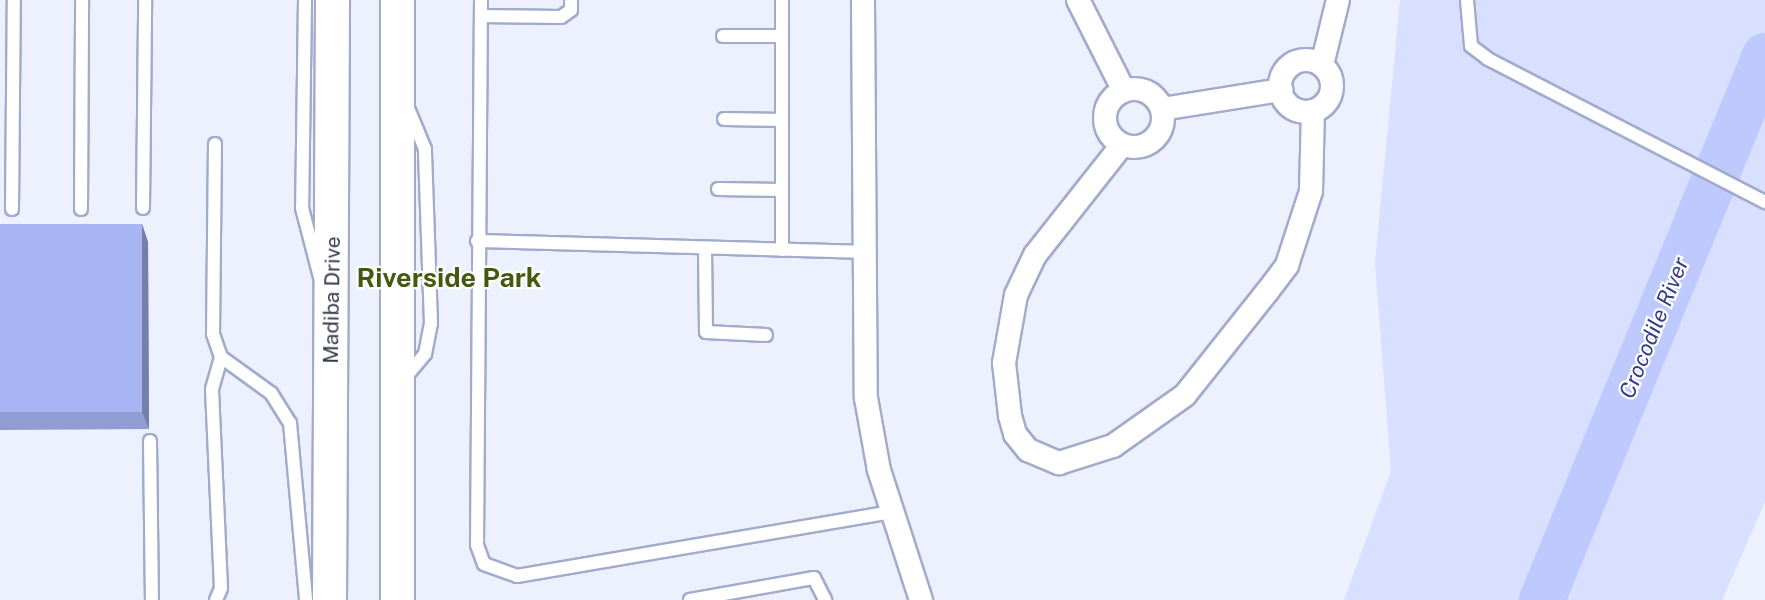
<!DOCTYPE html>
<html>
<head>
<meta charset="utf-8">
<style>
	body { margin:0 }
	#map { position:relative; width:1765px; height:600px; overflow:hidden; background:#edf1fe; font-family:"Public Sans",sans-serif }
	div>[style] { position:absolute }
	.green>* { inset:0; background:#d9e0ff }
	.river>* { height:46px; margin:-23px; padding:0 23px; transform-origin:23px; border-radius:23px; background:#becafe }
	.roads { filter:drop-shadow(2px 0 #a3abcc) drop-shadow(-2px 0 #a3abcc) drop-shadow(0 2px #a3abcc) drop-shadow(0 -2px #a3abcc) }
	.service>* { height:12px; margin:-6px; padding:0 6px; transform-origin:6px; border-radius:6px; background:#fff }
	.minor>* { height:22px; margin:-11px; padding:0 11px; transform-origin:11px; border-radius:11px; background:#fff }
	.minor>.ring { margin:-11px; padding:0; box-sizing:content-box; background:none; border:22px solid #fff; border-radius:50% }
	.primary>* { height:33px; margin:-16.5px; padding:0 16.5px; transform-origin:16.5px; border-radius:16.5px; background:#fff }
	.wall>* { inset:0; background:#909cd2 }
	.shaded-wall>* { inset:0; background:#757fab }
	.building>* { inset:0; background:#a7b5f4; transform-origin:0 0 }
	span { translate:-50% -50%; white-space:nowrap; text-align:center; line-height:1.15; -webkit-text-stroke:4.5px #fefefe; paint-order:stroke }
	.street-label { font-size:21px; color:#373a48 }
	.water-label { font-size:22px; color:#343d86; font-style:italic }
	.district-label { font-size:27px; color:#45590e; font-weight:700 }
</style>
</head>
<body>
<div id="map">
	<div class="green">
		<div style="clip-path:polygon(1400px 0,1765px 0,1765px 502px,1722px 600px,1344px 600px,1391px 471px,1375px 263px)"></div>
	</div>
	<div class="river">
		<div style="left:1542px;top:600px;width:588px;rotate:-67.71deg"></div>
	</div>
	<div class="roads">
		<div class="service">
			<div style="left:305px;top:0;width:208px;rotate:90.8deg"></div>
			<div style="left:302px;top:208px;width:71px;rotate:75.4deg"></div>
			<div style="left:481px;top:0;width:545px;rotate:90.42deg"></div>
			<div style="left:477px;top:545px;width:20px;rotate:70deg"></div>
			<div style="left:484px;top:564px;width:35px;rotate:20deg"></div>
			<div style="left:517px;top:576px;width:380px;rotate:-9.7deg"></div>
			<div style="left:782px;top:0;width:250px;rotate:90deg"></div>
			<div style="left:1467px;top:0;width:46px;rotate:85deg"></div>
			<div style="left:1471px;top:46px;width:21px;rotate:37deg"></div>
			<div style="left:1488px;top:59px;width:312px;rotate:27.3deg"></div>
			<div style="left:481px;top:16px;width:80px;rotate:0.7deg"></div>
			<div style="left:561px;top:17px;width:12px;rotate:-35deg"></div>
			<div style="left:571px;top:10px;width:10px;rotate:-90deg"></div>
			<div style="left:723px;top:36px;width:59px"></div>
			<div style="left:724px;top:119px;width:58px;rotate:1deg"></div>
			<div style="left:215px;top:144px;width:190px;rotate:90.6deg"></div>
			<div style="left:213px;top:334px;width:24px;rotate:71deg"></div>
			<div style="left:221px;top:357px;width:62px;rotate:35.8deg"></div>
			<div style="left:271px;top:393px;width:36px;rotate:58deg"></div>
			<div style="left:290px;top:423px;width:178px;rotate:84.8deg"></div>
			<div style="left:718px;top:189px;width:64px;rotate:0.9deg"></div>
			<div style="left:143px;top:208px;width:208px;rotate:-89.4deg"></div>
			<div style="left:12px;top:209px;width:209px;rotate:-89.5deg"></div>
			<div style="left:81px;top:209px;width:209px;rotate:-89.7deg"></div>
			<div style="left:477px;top:241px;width:385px;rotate:1.6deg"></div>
			<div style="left:705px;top:248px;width:84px;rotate:89.3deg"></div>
			<div style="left:706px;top:332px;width:60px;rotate:2.9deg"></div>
			<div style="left:404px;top:379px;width:33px;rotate:-50deg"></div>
			<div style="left:425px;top:354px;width:31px;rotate:-79deg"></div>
			<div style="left:431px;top:324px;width:175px;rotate:-92deg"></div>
			<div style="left:425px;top:149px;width:52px;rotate:-112.6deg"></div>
			<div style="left:150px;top:441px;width:159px;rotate:89.3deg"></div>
			<div style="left:216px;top:600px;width:13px;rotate:-67deg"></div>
			<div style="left:221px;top:588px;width:199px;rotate:-92.6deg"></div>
			<div style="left:212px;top:389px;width:33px;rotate:-74deg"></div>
			<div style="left:690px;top:600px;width:126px;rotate:-10.1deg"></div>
			<div style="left:814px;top:578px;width:25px;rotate:63deg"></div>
		</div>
		<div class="minor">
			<div style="left:863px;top:0;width:398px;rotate:89.6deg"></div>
			<div style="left:866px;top:398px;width:73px;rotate:79.8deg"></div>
			<div style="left:879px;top:470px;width:137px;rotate:72.1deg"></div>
			<div style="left:1078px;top:0;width:102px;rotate:63.2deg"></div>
			<div class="ring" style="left:1280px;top:60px;width:30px;height:30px"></div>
			<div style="left:1322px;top:65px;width:67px;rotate:-76.2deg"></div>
			<div class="ring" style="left:1105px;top:89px;width:36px;height:36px"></div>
			<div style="left:1162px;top:109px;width:121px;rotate:-9.1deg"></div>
			<div style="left:1122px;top:145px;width:140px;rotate:128.3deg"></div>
			<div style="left:1035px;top:255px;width:44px;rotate:115.4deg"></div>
			<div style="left:1016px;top:295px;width:69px;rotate:100deg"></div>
			<div style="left:1004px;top:363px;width:53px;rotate:83.5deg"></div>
			<div style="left:1010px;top:416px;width:19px;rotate:74deg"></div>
			<div style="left:1015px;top:434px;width:21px;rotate:51deg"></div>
			<div style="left:1028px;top:450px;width:34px;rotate:23deg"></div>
			<div style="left:1059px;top:463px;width:57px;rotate:-17.5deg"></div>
			<div style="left:1113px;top:446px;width:88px;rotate:-35.3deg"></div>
			<div style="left:1185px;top:395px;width:132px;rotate:-51.5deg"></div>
			<div style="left:1267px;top:292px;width:34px;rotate:-53deg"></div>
			<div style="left:1287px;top:265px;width:78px;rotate:-72deg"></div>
			<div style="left:1311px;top:191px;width:80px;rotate:-88.6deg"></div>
		</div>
		<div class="primary">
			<div style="left:329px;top:600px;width:600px;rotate:-89.71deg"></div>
			<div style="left:397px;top:600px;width:600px;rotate:-90deg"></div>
		</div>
	</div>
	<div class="wall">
		<div style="clip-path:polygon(142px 224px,148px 242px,149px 429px,0 430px,0 225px)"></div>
	</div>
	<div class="shaded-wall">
		<div style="clip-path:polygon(142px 224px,148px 242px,149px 429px,142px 412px)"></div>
	</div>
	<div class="building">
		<div style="left:142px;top:224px;width:188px;height:142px;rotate:90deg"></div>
	</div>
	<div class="street-label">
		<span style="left:332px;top:300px;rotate:-89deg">Madiba Drive</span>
	</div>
	<div class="water-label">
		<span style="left:1654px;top:328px;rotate:-68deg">Crocodile River</span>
	</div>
	<div class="district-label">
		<span style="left:449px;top:278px">Riverside Park</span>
	</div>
</div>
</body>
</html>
